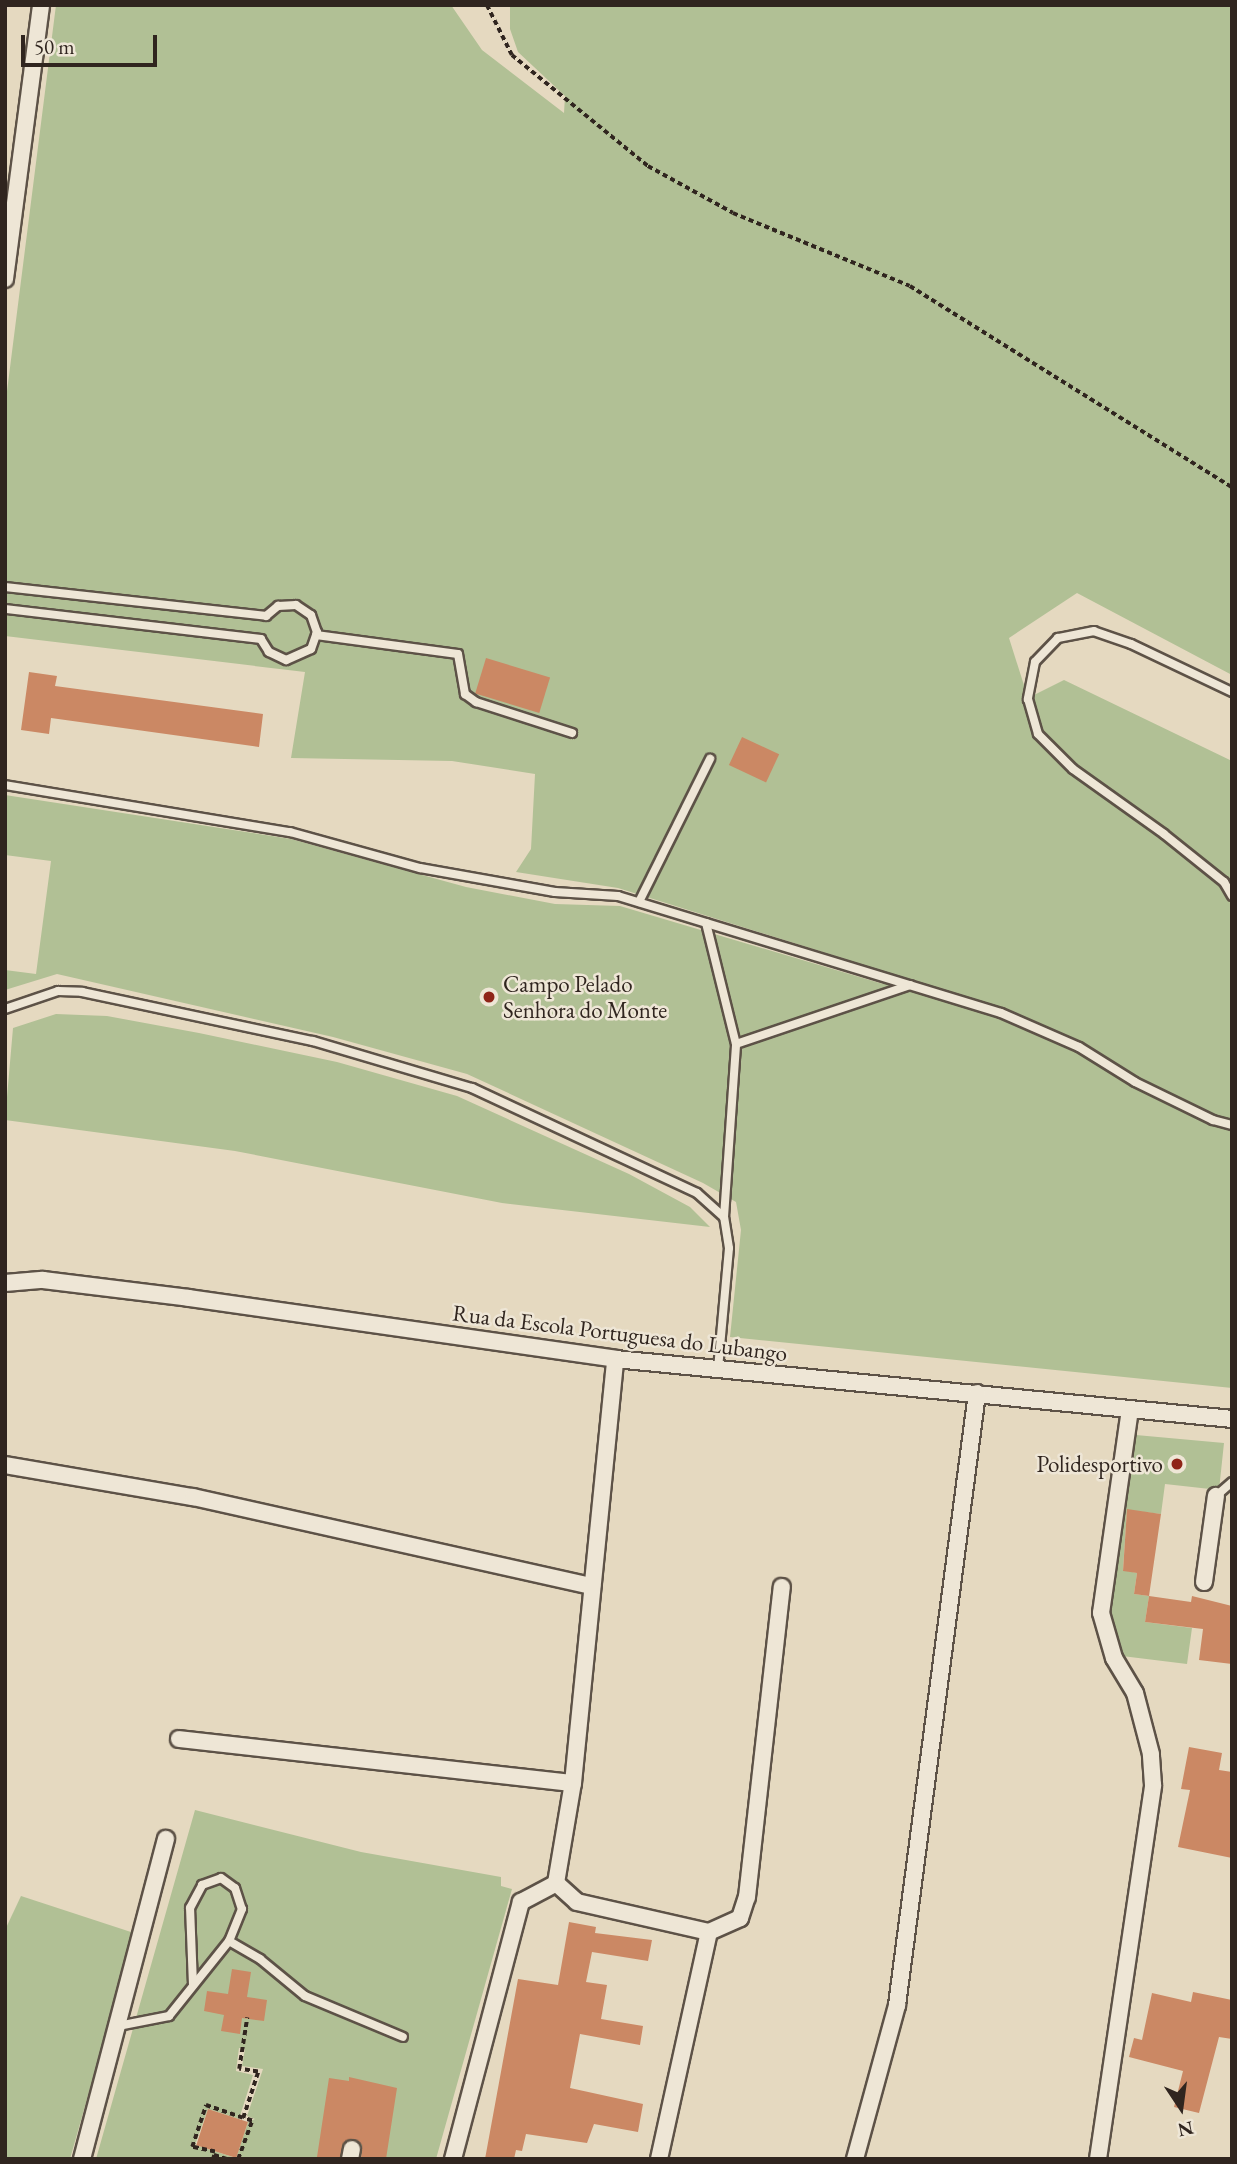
<!DOCTYPE html>
<html>
<head>
<meta charset="utf-8">
<style>
	body { margin:0 }
	#map { position:relative; width:1237px; height:2164px; overflow:hidden; background:#e5d9c0; font-family:"EB Garamond",serif }
	div>[style] { position:absolute }
	.green>* { inset:0; background:#b1c095 }
	.building>* { inset:0; background:#cb8864; transform-origin:0 0 }
	.path>* { height:3.5px; margin-top:-1.75px; transform-origin:0; background:repeating-linear-gradient(90deg,#30251f 0 5px,transparent 0 8.5px) }
	.roads { filter:drop-shadow(2px 0 #5d5247) drop-shadow(-2px 0 #5d5247) drop-shadow(0 2px #5d5247) drop-shadow(0 -2px #5d5247) }
	.lane>* { height:8px; margin:-4px; padding:0 4px; transform-origin:4px; border-radius:4px; background:#eee6d6 }
	.street>* { height:16px; margin:-8px; padding:0 8px; transform-origin:8px; border-radius:8px; background:#eee6d6 }
	.dots>* { width:19px; height:19px; translate:-50% -50%; box-sizing:border-box; border:4px solid #eee6d6; border-radius:50% }
	span { translate:-50% -50%; white-space:nowrap; text-align:center; line-height:1.15; -webkit-text-stroke:5px #eee6d6; paint-order:stroke }
	.poi-label { font-size:23px; color:#30251f }
	.left { translate:0 -50%; text-align:left }
	.right { translate:-100% -50%; text-align:right }
	.street-label { font-size:23px; color:#30251f }
	.frame { position:absolute; inset:0; border:7px solid #30251f; pointer-events:none }
	.north { position:absolute; left:1146px; top:2073px; width:70px; height:70px; -webkit-text-stroke:5px #eee6d6; paint-order:stroke; rotate:167deg; font-size:19px; font-weight:700; line-height:28px; text-align:center; color:#30251f }
	.north::after { content:''; display:block; margin:auto; width:24px; height:32px; background:#30251f; clip-path:polygon(50% 0,100% 100%,50% 72%,0 100%) }
	.scale { position:absolute; left:21px; top:35px; width:136px; height:32px; box-sizing:border-box; border:4px solid #30251f; border-top:0; padding-left:9px; font-size:21px; line-height:24px; white-space:nowrap; color:#30251f; -webkit-text-stroke:5px #eee6d6; paint-order:stroke }
</style>
</head>
<body>
<div id="map">
	<div class="green">
		<div style="clip-path:polygon(56px 5px,451px 5px,482px 50px,564px 113px,565px 96px,518px 52px,510px 29px,510px 5px,1232px 5px,1232px 675px,1077px 593px,1009px 638px,1028px 698px,1064px 680px,1232px 761px,1232px 1388px,730px 1337px,741px 1230px,736px 1202px,703px 1183px,467px 1074px,333px 1037px,57px 974px,5px 990px,5px 970px,36px 974px,51px 861px,5px 855px,5px 795px,291px 839px,466px 887px,555px 904px,620px 906px,883px 984px,867px 966px,618px 888px,516px 872px,531px 849px,535px 774px,452px 761px,291px 758px,305px 672px,5px 636px,5px 407px)"></div>
		<div style="clip-path:polygon(56px 1014px,107px 1016px,199px 1033px,337px 1062px,457px 1096px,629px 1174px,690px 1207px,710px 1227px,502px 1203px,235px 1151px,5px 1120px,13px 1028px)"></div>
		<div style="clip-path:polygon(1136px 1435px,1224px 1443px,1219px 1490px,1165px 1484px,1161px 1514px,1127px 1510px,1123px 1570px,1137px 1573px,1134px 1594px,1149px 1596px,1145px 1622px,1192px 1628px,1187px 1664px,1122px 1656px,1109px 1614px)"></div>
		<div style="clip-path:polygon(evenodd,195px 1810px,361px 1852px,501px 1877px,501px 1886px,512px 1889px,436px 2159px,96px 2159px,195px 1810px,239px 2048px,245px 2049px,242px 2066px,263px 2069px,247px 2116px,255px 2119px,248px 2122px,236px 2158px,195px 2145px,208px 2109px,239px 2119px,253px 2075px,236px 2071px,239px 2048px)"></div>
		<div style="clip-path:polygon(21px 1896px,134px 1933px,70px 2159px,5px 2159px,5px 1930px)"></div>
	</div>
	<div class="building">
		<div style="left:486px;top:658px;width:67px;height:37px;rotate:17deg"></div>
		<div style="clip-path:polygon(29px 672px,57px 676px,55px 686px,263px 714px,259px 747px,51px 718px,49px 734px,21px 730px)"></div>
		<div style="left:742px;top:737px;width:41px;height:31px;rotate:25deg"></div>
		<div style="clip-path:polygon(1127px 1509px,1161px 1514px,1149px 1596px,1134px 1594px,1137px 1573px,1123px 1571px)"></div>
		<div style="clip-path:polygon(1149px 1596px,1191px 1602px,1192px 1596px,1232px 1606px,1232px 1664px,1199px 1660px,1203px 1629px,1145px 1622px)"></div>
		<div style="clip-path:polygon(1189px 1747px,1222px 1753px,1219px 1770px,1232px 1772px,1232px 1858px,1178px 1847px,1190px 1790px,1181px 1789px)"></div>
		<div style="clip-path:polygon(569px 1922px,596px 1927px,595px 1933px,652px 1940px,648px 1961px,592px 1952px,586px 1982px,607px 1985px,601px 2019px,643px 2026px,640px 2045px,580px 2034px,570px 2088px,643px 2104px,638px 2132px,594px 2124px,587px 2143px,526px 2134px,522px 2151px,516px 2150px,514px 2159px,485px 2159px,518px 1979px,558px 1985px)"></div>
		<div style="clip-path:polygon(232px 1969px,251px 1972px,247px 1997px,267px 2000px,264px 2021px,242px 2018px,240px 2034px,221px 2031px,224px 2015px,204px 2011px,207px 1991px,228px 1994px)"></div>
		<div style="clip-path:polygon(1193px 1992px,1232px 2000px,1232px 2039px,1219px 2037px,1199px 2113px,1174px 2107px,1183px 2071px,1129px 2057px,1134px 2038px,1142px 2040px,1152px 1993px,1191px 2002px)"></div>
		<div style="clip-path:polygon(349px 2077px,397px 2088px,386px 2159px,361px 2159px,362px 2145px,353px 2139px,344px 2143px,340px 2159px,317px 2157px,329px 2078px,349px 2081px)"></div>
		<div style="left:208px;top:2109px;width:42px;height:38px;rotate:18deg"></div>
	</div>
	<div class="path">
		<div style="left:487px;top:5px;width:56px;rotate:63.4deg"></div>
		<div style="left:512px;top:55px;width:176px;rotate:39.2deg"></div>
		<div style="left:648px;top:166px;width:97px;rotate:28.9deg"></div>
		<div style="left:733px;top:213px;width:191px;rotate:22.4deg"></div>
		<div style="left:910px;top:286px;width:380px;rotate:32deg"></div>
		<div style="left:215px;top:2152px;width:24px;rotate:-168deg"></div>
		<div style="left:192px;top:2147px;width:44px;rotate:-71.6deg"></div>
		<div style="left:206px;top:2105px;width:39px;rotate:19deg"></div>
		<div style="left:243px;top:2118px;width:48px;rotate:-71.9deg"></div>
		<div style="left:258px;top:2072px;width:19px;rotate:-171deg"></div>
		<div style="left:239px;top:2069px;width:52px;rotate:-81.1deg"></div>
		<div style="left:213px;top:2159px;width:4px;rotate:-76deg"></div>
		<div style="left:214px;top:2155px;width:14px;rotate:17deg"></div>
		<div style="left:238px;top:2159px;width:40px;rotate:-69.8deg"></div>
		<div style="left:252px;top:2121px;width:9px;rotate:-162deg"></div>
	</div>
	<div class="roads">
		<div class="lane">
			<div style="left:5px;top:587px;width:263px;rotate:6.3deg"></div>
			<div style="left:266px;top:616px;width:16px;rotate:-40deg"></div>
			<div style="left:278px;top:606px;width:18px;rotate:-3deg"></div>
			<div style="left:296px;top:605px;width:18px;rotate:34deg"></div>
			<div style="left:311px;top:615px;width:18px;rotate:71deg"></div>
			<div style="left:317px;top:632px;width:18px;rotate:109deg"></div>
			<div style="left:311px;top:649px;width:27px;rotate:156deg"></div>
			<div style="left:286px;top:660px;width:19px;rotate:-155deg"></div>
			<div style="left:269px;top:652px;width:15px;rotate:-122deg"></div>
			<div style="left:261px;top:639px;width:258px;rotate:-173.3deg"></div>
			<div style="left:316px;top:635px;width:143px;rotate:7.6deg"></div>
			<div style="left:458px;top:654px;width:41px;rotate:80.1deg"></div>
			<div style="left:465px;top:694px;width:14px;rotate:36deg"></div>
			<div style="left:476px;top:702px;width:101px;rotate:17.9deg"></div>
			<div style="left:1232px;top:692px;width:112px;rotate:-154.6deg"></div>
			<div style="left:1131px;top:644px;width:39px;rotate:-161deg"></div>
			<div style="left:1094px;top:631px;width:37px;rotate:169deg"></div>
			<div style="left:1058px;top:638px;width:33px;rotate:134deg"></div>
			<div style="left:1035px;top:662px;width:38px;rotate:101deg"></div>
			<div style="left:1028px;top:699px;width:36px;rotate:74deg"></div>
			<div style="left:1038px;top:734px;width:49px;rotate:45deg"></div>
			<div style="left:1073px;top:769px;width:112px;rotate:35.5deg"></div>
			<div style="left:1164px;top:834px;width:77px;rotate:38.7deg"></div>
			<div style="left:1224px;top:882px;width:16px;rotate:60deg"></div>
			<div style="left:5px;top:785px;width:289px;rotate:9.4deg"></div>
			<div style="left:290px;top:832px;width:135px;rotate:15.5deg"></div>
			<div style="left:420px;top:868px;width:137px;rotate:10.1deg"></div>
			<div style="left:555px;top:892px;width:63px;rotate:3.6deg"></div>
			<div style="left:618px;top:896px;width:400px;rotate:17deg"></div>
			<div style="left:1001px;top:1013px;width:85px;rotate:23.6deg"></div>
			<div style="left:1079px;top:1047px;width:66px;rotate:32deg"></div>
			<div style="left:1135px;top:1082px;width:87px;rotate:26deg"></div>
			<div style="left:1213px;top:1120px;width:20px;rotate:15deg"></div>
			<div style="left:639px;top:902px;width:160px;rotate:-63.6deg"></div>
			<div style="left:706px;top:923px;width:125px;rotate:76.1deg"></div>
			<div style="left:736px;top:1044px;width:184px;rotate:-18.7deg"></div>
			<div style="left:5px;top:1009px;width:56px;rotate:-18.8deg"></div>
			<div style="left:58px;top:991px;width:24px;rotate:2deg"></div>
			<div style="left:82px;top:992px;width:236px;rotate:12deg"></div>
			<div style="left:313px;top:1041px;width:166px;rotate:16.5deg"></div>
			<div style="left:472px;top:1088px;width:248px;rotate:25deg"></div>
			<div style="left:697px;top:1193px;width:36px;rotate:42deg"></div>
			<div style="left:718px;top:1369px;width:121px;rotate:-84.8deg"></div>
			<div style="left:729px;top:1248px;width:31px;rotate:-99deg"></div>
			<div style="left:724px;top:1217px;width:173px;rotate:-86deg"></div>
			<div style="left:1216px;top:1496px;width:21px;rotate:-41deg"></div>
			<div style="left:193px;top:1985px;width:77px;rotate:-92.2deg"></div>
			<div style="left:190px;top:1908px;width:26px;rotate:-62deg"></div>
			<div style="left:202px;top:1885px;width:20px;rotate:-20deg"></div>
			<div style="left:221px;top:1878px;width:17px;rotate:36deg"></div>
			<div style="left:235px;top:1888px;width:22px;rotate:72deg"></div>
			<div style="left:242px;top:1909px;width:35px;rotate:112deg"></div>
			<div style="left:118px;top:2026px;width:52px;rotate:-11.1deg"></div>
			<div style="left:169px;top:2016px;width:96px;rotate:-51.3deg"></div>
			<div style="left:229px;top:1941px;width:36px;rotate:30deg"></div>
			<div style="left:260px;top:1959px;width:58px;rotate:39.4deg"></div>
			<div style="left:305px;top:1996px;width:106px;rotate:22.7deg"></div>
		</div>
		<div class="street">
			<div style="left:5px;top:279px;width:276px;rotate:-82.5deg"></div>
			<div style="left:5px;top:1283px;width:38px;rotate:-5deg"></div>
			<div style="left:43px;top:1280px;width:147px;rotate:7deg"></div>
			<div style="left:189px;top:1298px;width:430px;rotate:8.1deg"></div>
			<div style="left:615px;top:1359px;width:620px;rotate:5.55deg"></div>
			<div style="left:5px;top:1465px;width:191px;rotate:9.7deg"></div>
			<div style="left:193px;top:1497px;width:409px;rotate:12.6deg"></div>
			<div style="left:1204px;top:1582px;width:87px;rotate:-82.1deg"></div>
			<div style="left:179px;top:1739px;width:396px;rotate:6.4deg"></div>
			<div style="left:556px;top:1883px;width:101px;rotate:-80.4deg"></div>
			<div style="left:573px;top:1783px;width:426px;rotate:-84.3deg"></div>
			<div style="left:556px;top:1883px;width:28px;rotate:42deg"></div>
			<div style="left:577px;top:1902px;width:135px;rotate:12.8deg"></div>
			<div style="left:82px;top:2159px;width:331px;rotate:-75.3deg"></div>
			<div style="left:350px;top:2159px;width:10px;rotate:-79deg"></div>
			<div style="left:453px;top:2159px;width:266px;rotate:-75.2deg"></div>
			<div style="left:521px;top:1902px;width:40px;rotate:-28deg"></div>
			<div style="left:659px;top:2159px;width:232px;rotate:-77.6deg"></div>
			<div style="left:709px;top:1932px;width:34px;rotate:-24deg"></div>
			<div style="left:740px;top:1918px;width:22px;rotate:-72deg"></div>
			<div style="left:747px;top:1897px;width:312px;rotate:-83.6deg"></div>
			<div style="left:855px;top:2159px;width:160px;rotate:-74.7deg"></div>
			<div style="left:897px;top:2005px;width:617px;rotate:-82.55deg"></div>
			<div style="left:1098px;top:2159px;width:378px;rotate:-81.6deg"></div>
			<div style="left:1153px;top:1785px;width:31px;rotate:-94deg"></div>
			<div style="left:1151px;top:1754px;width:63px;rotate:-104.7deg"></div>
			<div style="left:1135px;top:1693px;width:41px;rotate:-121deg"></div>
			<div style="left:1114px;top:1658px;width:47px;rotate:-106.1deg"></div>
			<div style="left:1101px;top:1613px;width:206px;rotate:-81.9deg"></div>
		</div>
	</div>
	<div class="dots">
		<div style="left:489px;top:997px;background:#8f2418"></div>
		<div style="left:1177px;top:1464px;background:#8f2418"></div>
	</div>
	<div class="poi-label">
		<span class="left" style="left:503px;top:997px">Campo Pelado<br>Senhora do Monte</span>
		<span class="right" style="left:1163px;top:1464px">Polidesportivo</span>
	</div>
	<div class="street-label">
		<span style="left:620px;top:1333px;rotate:7deg">Rua da Escola Portuguesa do Lubango</span>
	</div>
	<div class="frame"></div>
	<div class="north">N</div>
	<div class="scale">50 m</div>
</div>
</body>
</html>
